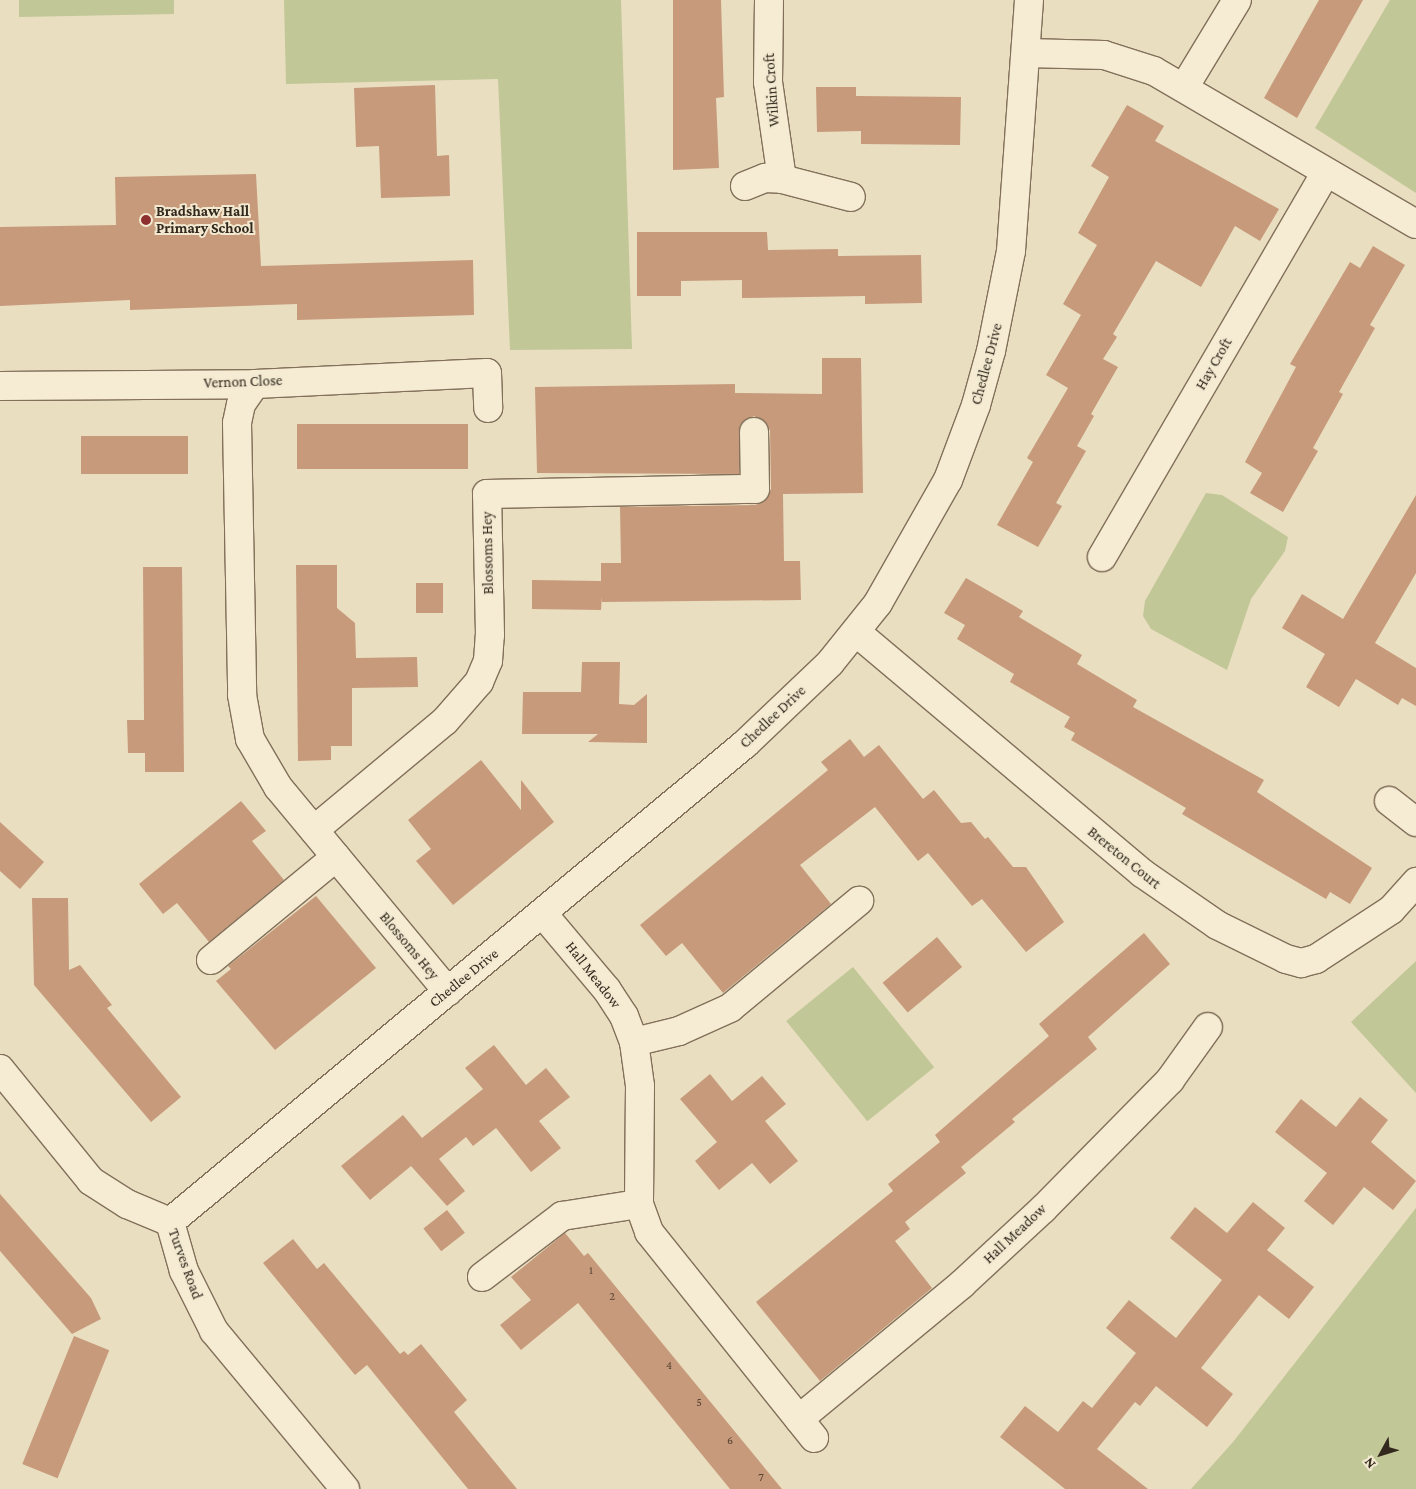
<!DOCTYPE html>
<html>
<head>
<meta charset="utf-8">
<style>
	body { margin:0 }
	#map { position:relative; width:1416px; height:1489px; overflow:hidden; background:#eadec1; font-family:"Crimson Pro",serif }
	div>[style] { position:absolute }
	.green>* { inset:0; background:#c1c796; transform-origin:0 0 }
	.building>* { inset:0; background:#c69a7a; transform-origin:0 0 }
	.roads { filter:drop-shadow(1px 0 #82705a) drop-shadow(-1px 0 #82705a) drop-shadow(0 1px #82705a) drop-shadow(0 -1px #82705a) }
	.street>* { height:28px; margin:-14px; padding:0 14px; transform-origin:14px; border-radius:14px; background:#f6ecd4 }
	.secondary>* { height:28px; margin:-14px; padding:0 14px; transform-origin:14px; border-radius:14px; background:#f6ecd4 }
	.dots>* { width:14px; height:14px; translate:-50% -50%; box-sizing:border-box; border:2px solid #f2e9d0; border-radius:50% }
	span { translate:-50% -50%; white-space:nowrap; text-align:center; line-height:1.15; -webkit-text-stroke:4px #f2e9d0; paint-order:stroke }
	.number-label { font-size:12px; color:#584434 }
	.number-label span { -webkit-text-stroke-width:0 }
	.street-label { font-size:15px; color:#33281d }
	.poi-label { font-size:15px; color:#33281d; font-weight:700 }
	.left { translate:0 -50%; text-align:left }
	.north { position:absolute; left:1356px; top:1429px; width:50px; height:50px; -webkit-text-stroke:4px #f2e9d0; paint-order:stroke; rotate:231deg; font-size:14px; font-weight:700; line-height:20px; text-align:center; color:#33281d }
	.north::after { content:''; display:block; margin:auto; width:18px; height:22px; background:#33281d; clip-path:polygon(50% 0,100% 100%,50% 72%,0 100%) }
</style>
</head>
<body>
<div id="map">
	<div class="green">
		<div style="clip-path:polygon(19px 0,174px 0,174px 14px,19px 17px)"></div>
		<div style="clip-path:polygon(284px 0,621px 0,632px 349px,510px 350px,498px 79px,286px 84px)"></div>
		<div style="clip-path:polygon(1390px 0,1416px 0,1416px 193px,1315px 128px)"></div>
		<div style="clip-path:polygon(1206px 493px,1222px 495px,1288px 537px,1285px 551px,1251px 599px,1227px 670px,1151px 629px,1143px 616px,1145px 601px)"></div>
		<div style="clip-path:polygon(1416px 961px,1416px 1093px,1351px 1022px)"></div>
		<div style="left:853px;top:967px;width:129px;height:86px;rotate:51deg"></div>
		<div style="clip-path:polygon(1416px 1208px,1416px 1489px,1191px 1489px,1233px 1442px)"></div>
	</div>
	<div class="building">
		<div style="clip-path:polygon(673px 0,721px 0,724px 97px,716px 98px,719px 168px,673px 170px)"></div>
		<div style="clip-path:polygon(1319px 0,1363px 0,1297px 118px,1264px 98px)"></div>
		<div style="clip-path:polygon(435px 85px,437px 156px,449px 155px,450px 196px,381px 198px,379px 146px,356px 147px,354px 88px)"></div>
		<div style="clip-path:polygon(816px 87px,856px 87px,856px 96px,961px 97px,960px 145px,861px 144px,861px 131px,817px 132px)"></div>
		<div style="clip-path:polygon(1127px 105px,1164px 126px,1155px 141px,1279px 209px,1260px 241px,1235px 226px,1201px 287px,1156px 261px,1113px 334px,1117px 337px,1103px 359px,1118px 367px,1091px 414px,1094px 416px,1077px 446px,1086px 451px,1056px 503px,1062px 506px,1038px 547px,997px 525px,1033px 462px,1027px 458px,1068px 388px,1046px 375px,1081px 315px,1063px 304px,1097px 245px,1078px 233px,1109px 177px,1091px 166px)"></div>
		<div style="clip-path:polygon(256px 174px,261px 266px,473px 260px,474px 315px,297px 320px,297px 304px,130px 310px,130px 300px,0 306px,0 227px,116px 225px,115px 177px)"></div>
		<div style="clip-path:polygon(637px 232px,767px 232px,768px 250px,838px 249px,838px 256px,921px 255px,922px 303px,865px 304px,865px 296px,742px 298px,742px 280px,681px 281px,681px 296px,637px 296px)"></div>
		<div style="clip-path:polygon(1373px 246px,1405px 265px,1370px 325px,1375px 328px,1339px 392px,1343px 394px,1313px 448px,1318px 451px,1283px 512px,1250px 493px,1262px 473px,1245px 462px,1296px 367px,1290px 364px,1350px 262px,1360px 268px)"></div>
		<div style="clip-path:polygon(822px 358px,861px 358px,863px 493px,783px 494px,784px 561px,800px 561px,801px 600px,602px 602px,602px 596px,601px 610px,532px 609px,532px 580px,601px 581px,601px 563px,621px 563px,620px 507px,755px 505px,763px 502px,771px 489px,770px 431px,767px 424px,754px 416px,740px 425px,739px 474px,537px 473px,535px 387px,735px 384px,735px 393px,822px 394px)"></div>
		<div style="left:468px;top:424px;width:45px;height:171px;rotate:90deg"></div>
		<div style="left:81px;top:436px;width:107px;height:38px"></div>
		<div style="clip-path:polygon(1416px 495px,1416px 573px,1375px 643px,1416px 668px,1416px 706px,1402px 698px,1398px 705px,1356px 679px,1339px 707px,1306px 687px,1325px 654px,1282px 628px,1302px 594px,1343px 619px)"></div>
		<div style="clip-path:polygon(296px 565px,337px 565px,337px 608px,355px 623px,356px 658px,417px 657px,418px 687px,352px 688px,352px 746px,331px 746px,331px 760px,298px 761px)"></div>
		<div style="clip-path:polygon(143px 567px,182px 567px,184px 772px,145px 772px,145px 753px,128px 753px,127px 720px,144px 720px)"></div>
		<div style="clip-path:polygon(966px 578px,1023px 611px,1019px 617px,1082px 655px,1077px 664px,1137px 700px,1133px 707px,1264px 780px,1257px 792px,1372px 868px,1350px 904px,1330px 892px,1326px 899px,1182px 814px,1186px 808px,1071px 740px,1075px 733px,1064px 727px,1070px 717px,1010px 682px,1014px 674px,957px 639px,965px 625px,944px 613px)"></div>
		<div style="left:443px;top:583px;width:30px;height:27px;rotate:90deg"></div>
		<div style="clip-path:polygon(582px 662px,620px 662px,619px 704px,634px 705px,647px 694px,647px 743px,588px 742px,598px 734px,522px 734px,523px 692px,581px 692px)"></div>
		<div style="clip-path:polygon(850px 739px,864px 757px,879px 745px,923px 799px,934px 790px,961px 823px,971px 822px,985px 839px,988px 837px,1013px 867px,1026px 867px,1064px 922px,1026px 952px,982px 899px,972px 906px,928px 853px,918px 861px,875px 807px,800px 865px,831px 904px,723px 993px,682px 943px,666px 956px,640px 925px,828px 770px,821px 762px)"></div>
		<div style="clip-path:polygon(481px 760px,521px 810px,521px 780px,554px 822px,453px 905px,416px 861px,431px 849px,408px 820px)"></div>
		<div style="clip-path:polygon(241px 801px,266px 831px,252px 841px,284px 880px,209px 942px,177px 903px,163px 914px,139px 884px)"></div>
		<div style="clip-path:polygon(0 822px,44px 862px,20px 889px,0 871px)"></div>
		<div style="clip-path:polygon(316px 896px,376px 968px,275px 1050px,216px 981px,231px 969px,228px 966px)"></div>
		<div style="clip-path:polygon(32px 898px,68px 898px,69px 970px,80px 965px,112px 1005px,107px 1008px,181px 1097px,151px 1122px,34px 985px)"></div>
		<div style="clip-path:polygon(1144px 933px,1170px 964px,1088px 1037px,1097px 1049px,1012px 1119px,1015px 1122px,961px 1167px,966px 1173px,905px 1222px,910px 1229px,895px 1241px,932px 1288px,820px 1381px,756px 1302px,893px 1191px,888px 1184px,940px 1142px,935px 1135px,1049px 1036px,1039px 1024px)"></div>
		<div style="left:937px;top:937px;width:39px;height:71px;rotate:50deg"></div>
		<div style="clip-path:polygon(494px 1045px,526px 1085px,546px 1068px,570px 1097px,539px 1121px,561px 1148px,531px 1172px,496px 1128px,473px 1146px,466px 1137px,439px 1159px,465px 1191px,447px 1206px,411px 1166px,370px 1200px,341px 1166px,403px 1115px,422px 1138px,483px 1089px,465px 1068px)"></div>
		<div style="clip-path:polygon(710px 1074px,732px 1101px,762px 1076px,786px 1104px,765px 1121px,798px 1161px,770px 1184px,752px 1163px,719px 1190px,695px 1161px,717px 1142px,680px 1099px)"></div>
		<div style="clip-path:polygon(1360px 1097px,1388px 1120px,1371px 1142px,1416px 1181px,1393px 1210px,1364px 1187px,1333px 1225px,1304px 1201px,1327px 1173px,1275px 1132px,1301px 1099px,1336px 1127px)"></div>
		<div style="clip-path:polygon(0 1194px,91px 1298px,101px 1319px,72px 1334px,0 1251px)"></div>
		<div style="clip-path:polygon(1253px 1202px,1285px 1228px,1267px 1250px,1314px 1287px,1289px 1319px,1259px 1295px,1201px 1368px,1233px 1394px,1207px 1427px,1156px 1386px,1140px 1406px,1135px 1402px,1097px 1449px,1148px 1489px,1065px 1489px,1000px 1437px,1025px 1406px,1058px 1432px,1083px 1401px,1092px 1408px,1136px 1353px,1106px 1328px,1129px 1300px,1176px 1338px,1222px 1280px,1170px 1238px,1195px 1207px,1227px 1233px)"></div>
		<div style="left:447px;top:1210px;width:29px;height:30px;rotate:52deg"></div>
		<div style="clip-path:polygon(565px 1233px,584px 1256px,588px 1253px,782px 1489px,730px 1489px,578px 1303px,521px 1350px,500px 1325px,531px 1300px,511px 1277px)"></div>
		<div style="clip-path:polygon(293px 1239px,317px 1269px,324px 1263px,400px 1354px,404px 1351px,408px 1355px,421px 1344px,467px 1400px,454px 1412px,517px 1489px,468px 1489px,367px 1365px,355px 1375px,263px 1263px)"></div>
		<div style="left:74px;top:1336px;width:38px;height:138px;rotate:22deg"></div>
	</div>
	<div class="roads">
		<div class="street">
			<div style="left:769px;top:0;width:82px;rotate:90.7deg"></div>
			<div style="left:768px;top:82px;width:98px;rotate:81.8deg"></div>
			<div style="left:782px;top:179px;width:71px;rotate:14.6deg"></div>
			<div style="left:1027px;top:53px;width:77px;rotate:1.5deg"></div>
			<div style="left:1104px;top:55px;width:52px;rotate:17.7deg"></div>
			<div style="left:1154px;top:71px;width:303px;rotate:30.3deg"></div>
			<div style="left:1185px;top:86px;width:100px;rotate:-58.8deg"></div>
			<div style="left:745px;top:186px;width:22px;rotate:-22deg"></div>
			<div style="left:765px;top:178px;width:17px;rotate:3deg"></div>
			<div style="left:255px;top:384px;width:24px;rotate:125deg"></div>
			<div style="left:241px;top:404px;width:19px;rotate:102deg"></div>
			<div style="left:237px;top:423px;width:272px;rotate:88.9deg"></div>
			<div style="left:242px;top:695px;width:45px;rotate:79.7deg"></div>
			<div style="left:250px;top:739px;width:56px;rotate:59.7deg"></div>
			<div style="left:278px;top:787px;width:266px;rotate:50.3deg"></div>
			<div style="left:0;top:386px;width:255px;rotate:-0.4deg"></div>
			<div style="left:255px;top:384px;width:232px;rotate:-2.7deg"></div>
			<div style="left:487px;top:373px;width:35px;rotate:88deg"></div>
			<div style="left:1102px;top:557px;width:445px;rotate:-59.8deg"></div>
			<div style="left:856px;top:632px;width:374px;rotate:40.1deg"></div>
			<div style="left:1142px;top:873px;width:91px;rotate:34.7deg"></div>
			<div style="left:1217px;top:925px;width:77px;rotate:26.2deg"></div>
			<div style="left:1286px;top:959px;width:16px;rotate:15deg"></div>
			<div style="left:1301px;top:963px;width:16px;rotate:-15deg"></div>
			<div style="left:1316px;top:959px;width:90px;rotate:-33.2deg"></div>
			<div style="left:1391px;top:910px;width:38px;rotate:-48deg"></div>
			<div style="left:1389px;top:801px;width:34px;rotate:38deg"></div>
			<div style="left:314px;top:830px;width:170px;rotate:-39.8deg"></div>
			<div style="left:445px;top:721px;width:52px;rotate:-48.9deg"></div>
			<div style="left:479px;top:682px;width:23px;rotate:-67deg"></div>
			<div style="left:488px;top:661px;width:26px;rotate:-86deg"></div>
			<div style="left:490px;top:635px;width:141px;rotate:-91.2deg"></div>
			<div style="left:487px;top:494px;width:268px;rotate:-1.1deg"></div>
			<div style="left:755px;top:489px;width:57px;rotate:-91deg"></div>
			<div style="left:543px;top:914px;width:99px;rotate:49.9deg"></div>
			<div style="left:607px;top:990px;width:31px;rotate:57deg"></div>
			<div style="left:624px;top:1016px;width:28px;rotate:69deg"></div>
			<div style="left:634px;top:1042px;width:44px;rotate:82.2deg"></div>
			<div style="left:640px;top:1086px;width:118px;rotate:90.5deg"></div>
			<div style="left:639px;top:1204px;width:30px;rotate:70deg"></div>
			<div style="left:649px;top:1232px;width:264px;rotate:51.3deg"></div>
			<div style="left:211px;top:960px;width:162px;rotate:-39.5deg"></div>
			<div style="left:634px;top:1042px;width:46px;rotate:-13.7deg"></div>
			<div style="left:679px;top:1031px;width:56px;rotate:-24.3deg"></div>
			<div style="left:730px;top:1008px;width:168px;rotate:-39.7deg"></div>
			<div style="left:170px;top:1222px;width:748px;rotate:-39.74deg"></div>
			<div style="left:745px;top:744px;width:117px;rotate:-43.6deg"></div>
			<div style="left:830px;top:663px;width:77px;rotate:-51.3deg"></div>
			<div style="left:878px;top:603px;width:142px;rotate:-60.4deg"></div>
			<div style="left:948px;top:480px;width:80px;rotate:-69.5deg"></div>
			<div style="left:976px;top:405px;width:56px;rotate:-74.5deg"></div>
			<div style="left:991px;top:351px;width:102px;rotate:-78.7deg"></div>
			<div style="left:1011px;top:251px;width:252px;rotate:-85.9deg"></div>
			<div style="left:482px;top:1277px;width:101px;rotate:-37.3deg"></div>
			<div style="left:562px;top:1216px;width:78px;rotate:-8.9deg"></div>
			<div style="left:799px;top:1419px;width:212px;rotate:-39.6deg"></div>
			<div style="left:962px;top:1284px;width:110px;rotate:-42.8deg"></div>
			<div style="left:1043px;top:1209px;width:181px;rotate:-45.4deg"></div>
			<div style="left:1170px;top:1080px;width:65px;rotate:-54.4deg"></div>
		</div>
		<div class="secondary">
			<div style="left:0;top:1069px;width:144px;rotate:50.9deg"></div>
			<div style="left:91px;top:1181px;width:43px;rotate:32.6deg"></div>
			<div style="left:127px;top:1204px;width:47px;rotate:22.7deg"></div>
			<div style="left:170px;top:1222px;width:51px;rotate:74.1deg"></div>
			<div style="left:184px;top:1271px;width:67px;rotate:63.4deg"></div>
			<div style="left:214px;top:1331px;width:205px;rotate:50.3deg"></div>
		</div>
	</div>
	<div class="dots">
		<div style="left:146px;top:220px;background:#8d2f2f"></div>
	</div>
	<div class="number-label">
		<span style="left:591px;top:1271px">1</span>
		<span style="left:612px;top:1297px">2</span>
		<span style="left:669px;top:1366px">4</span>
		<span style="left:699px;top:1403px">5</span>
		<span style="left:730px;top:1441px">6</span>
		<span style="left:761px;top:1478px">7</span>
	</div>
	<div class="street-label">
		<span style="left:772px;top:90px;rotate:-94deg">Wilkin Croft</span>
		<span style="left:987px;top:364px;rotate:-75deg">Chedlee Drive</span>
		<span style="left:1214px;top:364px;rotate:-60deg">Hay Croft</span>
		<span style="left:243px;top:382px;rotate:-2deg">Vernon Close</span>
		<span style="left:488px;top:553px;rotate:-91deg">Blossoms Hey</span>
		<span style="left:773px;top:717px;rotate:-43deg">Chedlee Drive</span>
		<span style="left:1124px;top:858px;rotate:39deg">Brereton Court</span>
		<span style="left:409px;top:946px;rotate:50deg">Blossoms Hey</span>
		<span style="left:593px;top:975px;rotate:52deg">Hall Meadow</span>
		<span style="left:464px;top:978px;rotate:-39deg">Chedlee Drive</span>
		<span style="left:1015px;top:1234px;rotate:-43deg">Hall Meadow</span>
		<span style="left:185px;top:1264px;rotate:70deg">Turves Road</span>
	</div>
	<div class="poi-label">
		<span class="left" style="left:156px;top:220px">Bradshaw Hall<br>Primary School</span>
	</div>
	<div class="north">N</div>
</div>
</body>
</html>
